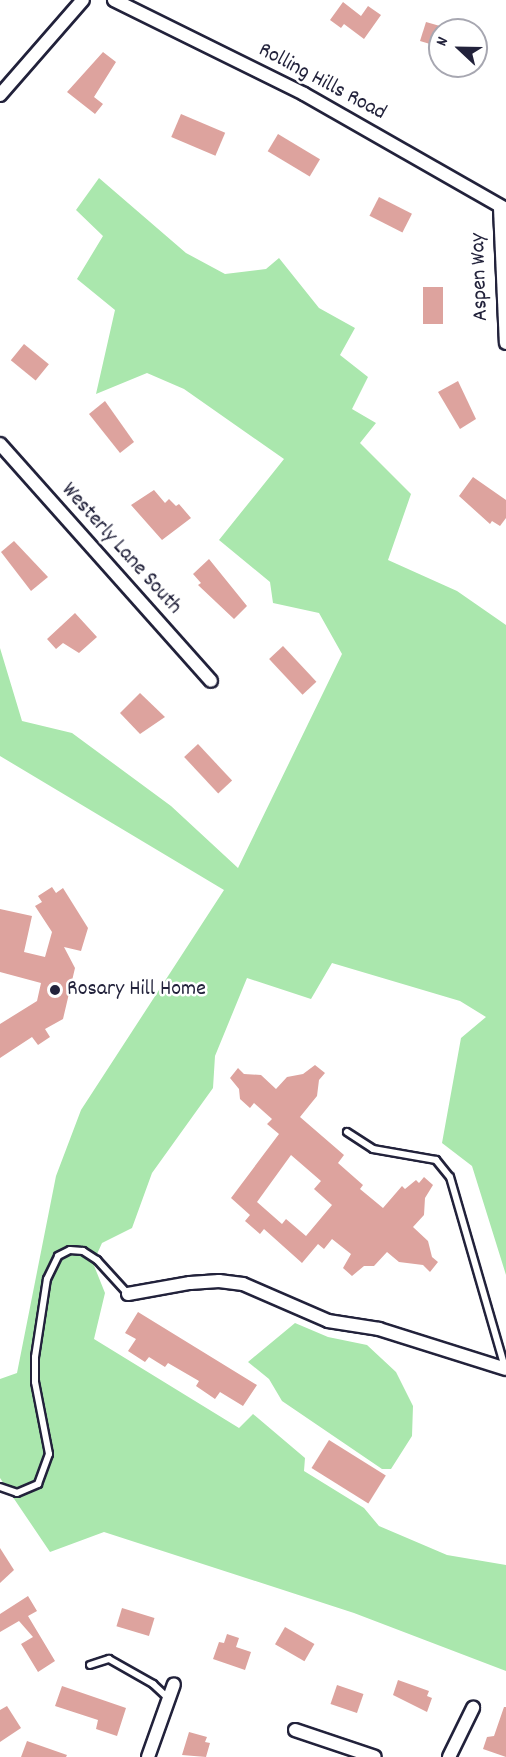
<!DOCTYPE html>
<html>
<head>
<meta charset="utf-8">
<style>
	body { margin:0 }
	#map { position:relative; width:506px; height:1757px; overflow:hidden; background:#fff; font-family:Dekko,sans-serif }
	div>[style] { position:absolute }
	.green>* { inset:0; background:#aae7ad }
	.building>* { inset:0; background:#dda39e; transform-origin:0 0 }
	.roads { filter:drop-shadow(2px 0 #22223b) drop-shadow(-2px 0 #22223b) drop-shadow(0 2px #22223b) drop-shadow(0 -2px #22223b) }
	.service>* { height:6px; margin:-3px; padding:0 3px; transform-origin:3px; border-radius:3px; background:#fff }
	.minor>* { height:12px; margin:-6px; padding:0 6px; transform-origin:6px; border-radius:6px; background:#fff }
	.dots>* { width:16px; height:16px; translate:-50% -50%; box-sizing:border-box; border:3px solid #fff; border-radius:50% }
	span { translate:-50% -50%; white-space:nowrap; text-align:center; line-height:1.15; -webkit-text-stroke:5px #fff; paint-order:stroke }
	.street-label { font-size:22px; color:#22223b }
	.poi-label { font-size:22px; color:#22223b }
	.left { translate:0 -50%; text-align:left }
	.north { position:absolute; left:428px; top:18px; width:60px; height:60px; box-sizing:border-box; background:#fff; border:2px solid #a7a7b1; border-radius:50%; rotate:292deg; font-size:16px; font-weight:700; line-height:24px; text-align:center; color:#22223b }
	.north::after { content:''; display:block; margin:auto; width:21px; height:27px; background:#22223b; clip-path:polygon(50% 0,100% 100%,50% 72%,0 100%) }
</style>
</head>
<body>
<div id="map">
	<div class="green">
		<div style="clip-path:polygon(99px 178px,186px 253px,225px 274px,266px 269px,279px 258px,319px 308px,355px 328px,340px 355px,368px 377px,352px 409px,376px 423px,360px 443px,411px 494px,388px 560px,457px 591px,506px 625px,506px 1275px,472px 1166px,442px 1143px,461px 1038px,486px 1017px,460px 1001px,332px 963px,311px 999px,247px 978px,215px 1056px,213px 1088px,152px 1173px,132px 1228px,102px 1243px,93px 1263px,105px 1293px,94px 1339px,239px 1428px,253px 1414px,305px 1458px,304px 1471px,364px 1508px,379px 1526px,447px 1555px,506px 1565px,506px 1671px,354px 1613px,104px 1532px,50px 1552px,0 1478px,0 1379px,17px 1373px,56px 1176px,81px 1110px,224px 890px,0 756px,0 648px,22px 721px,72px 733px,171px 806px,238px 868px,342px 654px,319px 613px,273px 603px,270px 582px,219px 540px,284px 459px,184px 389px,147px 373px,96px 394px,115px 310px,77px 279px,103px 236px,76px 210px)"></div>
		<div style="clip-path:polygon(295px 1323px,328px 1337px,367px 1345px,396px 1372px,413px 1406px,412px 1436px,391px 1469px,382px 1469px,282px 1401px,269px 1379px,248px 1362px)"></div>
	</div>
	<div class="building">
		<div style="clip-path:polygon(343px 2px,361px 16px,368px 6px,381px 15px,364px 39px,344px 24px,341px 28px,330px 20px)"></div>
		<div style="clip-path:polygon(426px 22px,440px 26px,440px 47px,420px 41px)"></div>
		<div style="clip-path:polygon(103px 52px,116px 62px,94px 97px,103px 104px,95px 114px,67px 92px)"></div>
		<div style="left:181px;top:114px;width:48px;height:25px;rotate:23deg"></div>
		<div style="left:278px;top:134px;width:49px;height:20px;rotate:31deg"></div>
		<div style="left:379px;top:197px;width:37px;height:21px;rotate:27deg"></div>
		<div style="left:423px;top:287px;width:20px;height:37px"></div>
		<div style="left:24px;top:344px;width:32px;height:21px;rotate:39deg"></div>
		<div style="clip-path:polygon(458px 381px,476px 419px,460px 429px,438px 392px)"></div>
		<div style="clip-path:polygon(105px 401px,134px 442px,120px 453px,89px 414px)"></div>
		<div style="clip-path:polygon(473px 477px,506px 500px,506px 518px,500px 526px,492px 521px,490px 524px,459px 496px)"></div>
		<div style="clip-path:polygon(154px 490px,165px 503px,169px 499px,176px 506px,179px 504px,191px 518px,162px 540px,131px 505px)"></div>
		<div style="clip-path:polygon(14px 541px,48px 577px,31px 591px,1px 552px)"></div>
		<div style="clip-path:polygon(209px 559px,247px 606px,234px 619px,198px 585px,201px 583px,193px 574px)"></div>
		<div style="clip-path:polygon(75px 613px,97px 637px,79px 653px,63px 643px,56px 649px,47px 639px)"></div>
		<div style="left:283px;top:646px;width:49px;height:19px;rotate:47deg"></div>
		<div style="clip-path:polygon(140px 693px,165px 717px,140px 734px,120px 713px)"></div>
		<div style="left:198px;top:744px;width:50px;height:19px;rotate:47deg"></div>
		<div style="clip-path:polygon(52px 887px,56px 893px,63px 888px,88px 928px,81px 951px,64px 947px,75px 968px,63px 1019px,45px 1029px,50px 1037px,38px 1045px,32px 1037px,0 1058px,0 1024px,37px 1001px,41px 983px,0 972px,0 909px,32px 916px,24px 952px,45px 957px,52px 932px,35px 906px,42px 902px,38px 896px)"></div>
		<div style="clip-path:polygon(evenodd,315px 1065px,325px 1073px,319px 1080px,317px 1096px,300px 1117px,344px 1155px,338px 1163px,363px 1185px,360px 1189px,383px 1208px,402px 1186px,405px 1189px,416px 1180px,419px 1183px,424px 1177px,433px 1185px,425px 1198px,424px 1215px,413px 1227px,428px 1241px,432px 1257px,438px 1262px,430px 1272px,423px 1265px,399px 1262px,387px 1252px,374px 1266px,364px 1266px,352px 1276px,343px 1268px,351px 1254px,332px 1239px,324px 1249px,318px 1244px,302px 1263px,264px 1229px,260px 1234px,245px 1221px,250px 1215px,231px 1198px,279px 1134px,267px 1124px,272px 1119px,254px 1103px,250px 1108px,240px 1099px,239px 1089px,230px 1078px,238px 1068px,244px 1074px,261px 1075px,276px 1089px,287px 1077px,303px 1074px,315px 1065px,291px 1155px,321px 1181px,314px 1189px,332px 1205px,306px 1236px,286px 1219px,282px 1224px,257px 1202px,291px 1155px)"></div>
		<div style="clip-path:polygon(138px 1312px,257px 1385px,243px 1406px,220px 1392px,215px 1399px,196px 1386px,199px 1381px,168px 1363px,165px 1367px,149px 1357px,145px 1362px,128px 1351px,136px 1339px,125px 1333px)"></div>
		<div style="left:329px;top:1440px;width:67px;height:33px;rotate:32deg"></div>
		<div style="clip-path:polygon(0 1548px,14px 1570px,0 1583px)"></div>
		<div style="clip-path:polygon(28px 1596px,37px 1611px,28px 1616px,55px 1661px,38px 1672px,21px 1644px,33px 1637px,19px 1621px,0 1632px,0 1614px)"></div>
		<div style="left:122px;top:1608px;width:34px;height:19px;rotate:17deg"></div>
		<div style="left:285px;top:1627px;width:34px;height:20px;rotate:30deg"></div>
		<div style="clip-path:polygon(227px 1634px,239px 1638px,236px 1647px,251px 1652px,245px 1670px,213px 1659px,219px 1642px,224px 1643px)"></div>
		<div style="clip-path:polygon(398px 1680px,429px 1691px,427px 1696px,432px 1698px,427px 1712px,393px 1695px)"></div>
		<div style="left:337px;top:1685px;width:28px;height:20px;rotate:19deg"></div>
		<div style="clip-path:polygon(62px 1686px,126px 1708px,117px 1736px,96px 1729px,98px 1720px,55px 1706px)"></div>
		<div style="clip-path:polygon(7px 1706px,21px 1728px,0 1742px,0 1710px)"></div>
		<div style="clip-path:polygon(504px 1707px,506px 1707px,506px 1757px,483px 1749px,487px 1737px,494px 1736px)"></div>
		<div style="clip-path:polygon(189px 1732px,207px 1737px,205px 1742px,210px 1743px,206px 1757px,182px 1755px)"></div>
		<div style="clip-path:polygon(27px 1741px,67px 1755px,66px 1757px,21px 1757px)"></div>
	</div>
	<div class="roads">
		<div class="service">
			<div style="left:347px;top:1132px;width:31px;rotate:33deg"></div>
			<div style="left:373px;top:1149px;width:64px;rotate:9.9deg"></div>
			<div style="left:436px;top:1160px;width:22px;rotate:51deg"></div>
			<div style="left:450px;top:1177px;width:199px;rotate:73.9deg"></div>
			<div style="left:0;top:1487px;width:18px;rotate:19deg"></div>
			<div style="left:17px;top:1493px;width:23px;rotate:-23deg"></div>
			<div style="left:38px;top:1484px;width:32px;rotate:-70deg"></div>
			<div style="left:49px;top:1454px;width:73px;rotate:-101deg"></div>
			<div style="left:35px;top:1382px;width:25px;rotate:-90deg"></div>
			<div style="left:35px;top:1357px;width:79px;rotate:-81.3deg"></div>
			<div style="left:47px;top:1279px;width:25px;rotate:-64deg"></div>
			<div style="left:58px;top:1256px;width:13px;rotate:-27deg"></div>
			<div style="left:70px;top:1250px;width:13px;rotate:4deg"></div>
			<div style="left:83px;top:1251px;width:17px;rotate:33deg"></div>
			<div style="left:97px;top:1260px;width:46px;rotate:47.6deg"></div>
			<div style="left:90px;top:1665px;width:20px;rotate:-18deg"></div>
			<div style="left:109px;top:1659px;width:51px;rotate:29.6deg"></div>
			<div style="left:153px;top:1684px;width:21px;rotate:43deg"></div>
		</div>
		<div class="minor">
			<div style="left:114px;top:0;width:212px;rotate:26.3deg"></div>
			<div style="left:304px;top:94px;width:232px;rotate:29.7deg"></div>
			<div style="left:0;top:95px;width:126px;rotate:-48.9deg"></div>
			<div style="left:500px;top:208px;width:135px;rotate:87.5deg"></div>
			<div style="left:0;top:444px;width:317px;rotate:48.3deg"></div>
			<div style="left:128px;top:1294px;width:63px;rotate:-10.1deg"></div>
			<div style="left:190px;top:1283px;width:29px;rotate:-4deg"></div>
			<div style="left:219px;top:1281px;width:24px;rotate:7deg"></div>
			<div style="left:243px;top:1284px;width:93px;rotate:23.5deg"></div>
			<div style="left:328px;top:1321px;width:52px;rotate:8.9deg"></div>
			<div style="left:379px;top:1329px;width:133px;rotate:17.5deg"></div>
			<div style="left:295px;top:1730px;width:84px;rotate:18.6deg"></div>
			<div style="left:148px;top:1757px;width:77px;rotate:-70.4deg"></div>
			<div style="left:449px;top:1757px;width:55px;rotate:-63.9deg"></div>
		</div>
	</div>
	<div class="dots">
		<div style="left:55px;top:990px;background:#22223b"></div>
	</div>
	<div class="street-label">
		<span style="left:322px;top:82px;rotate:28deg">Rolling Hills Road</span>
		<span style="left:480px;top:277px;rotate:-92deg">Aspen Way</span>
		<span style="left:121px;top:549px;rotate:48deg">Westerly Lane South</span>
	</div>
	<div class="poi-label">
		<span class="left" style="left:67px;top:990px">Rosary Hill Home</span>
	</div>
	<div class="north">N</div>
</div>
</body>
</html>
